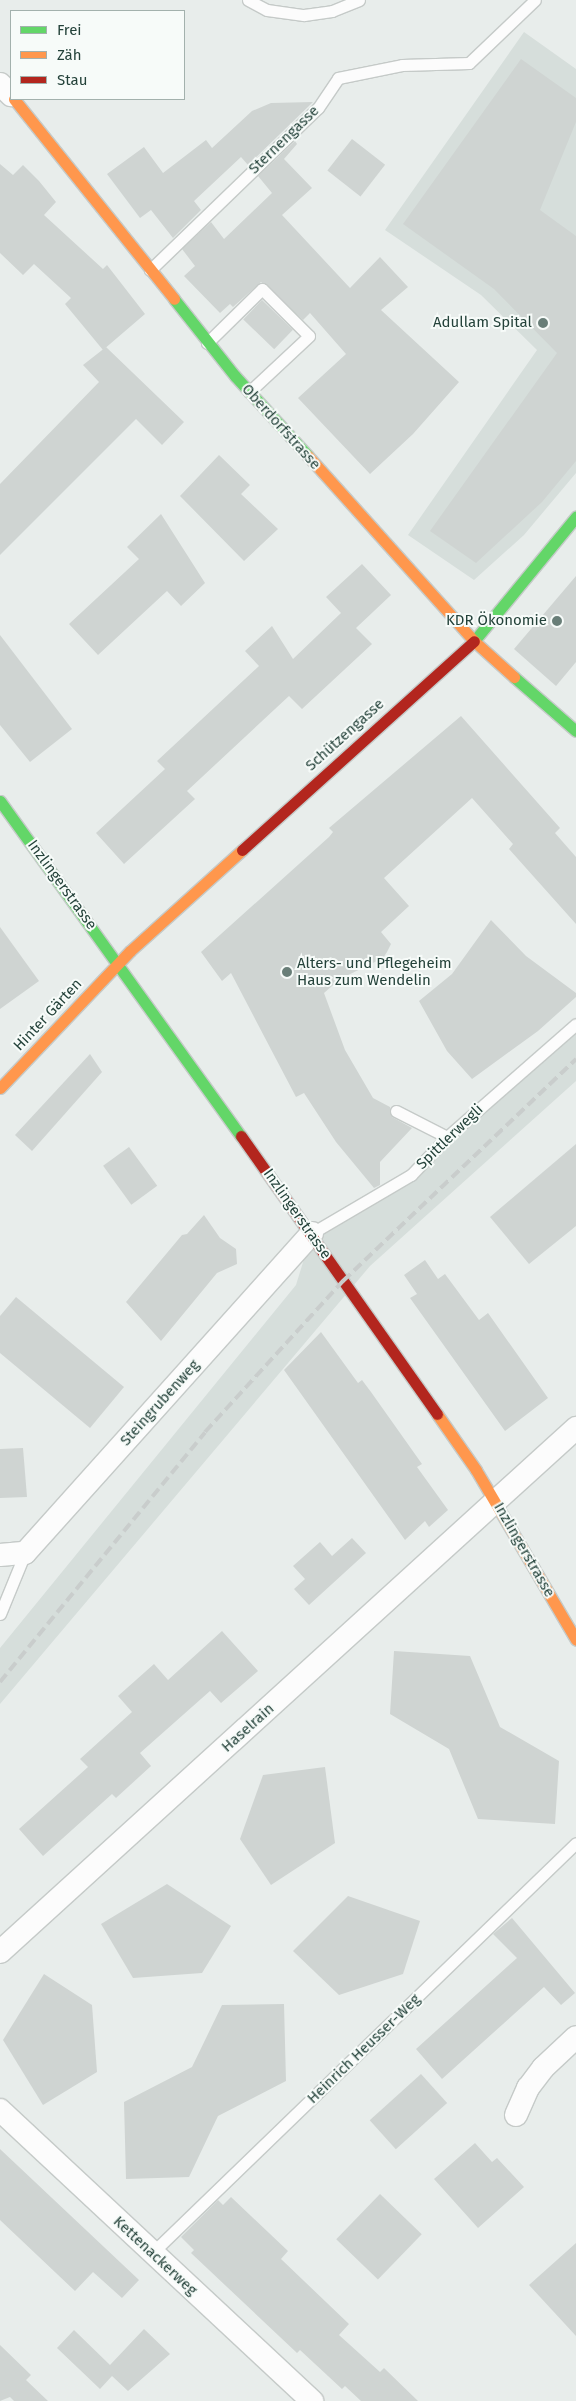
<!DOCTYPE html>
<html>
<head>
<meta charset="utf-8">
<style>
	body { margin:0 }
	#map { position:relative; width:576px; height:2401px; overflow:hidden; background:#e8edeb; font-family:"Fira Sans",sans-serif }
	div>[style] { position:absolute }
	.built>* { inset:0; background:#d6dedb }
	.building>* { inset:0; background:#cfd4d2; transform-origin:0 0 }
	.roads { filter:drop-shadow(1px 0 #c5cac8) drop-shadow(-1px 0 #c5cac8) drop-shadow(0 1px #c5cac8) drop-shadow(0 -1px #c5cac8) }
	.lane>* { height:11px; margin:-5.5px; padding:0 5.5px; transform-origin:5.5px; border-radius:5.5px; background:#fcfcfc }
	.street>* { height:22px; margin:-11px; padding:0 11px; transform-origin:11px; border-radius:11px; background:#fcfcfc }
	.fast>* { height:11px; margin:-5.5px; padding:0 5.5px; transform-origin:5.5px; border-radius:5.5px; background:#63d668 }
	.slow>* { height:11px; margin:-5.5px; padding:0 5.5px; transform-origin:5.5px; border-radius:5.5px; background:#ff974d }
	.jam>* { height:11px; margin:-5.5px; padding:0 5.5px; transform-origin:5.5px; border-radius:5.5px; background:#b3261e }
	.rail>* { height:4px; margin-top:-2px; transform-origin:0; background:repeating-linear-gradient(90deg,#c9cdcc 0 10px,transparent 0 15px) }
	.dots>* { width:14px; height:14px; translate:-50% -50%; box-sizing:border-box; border:2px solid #f7fbf9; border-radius:50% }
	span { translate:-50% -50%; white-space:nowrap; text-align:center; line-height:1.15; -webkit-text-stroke:4px #f7fbf9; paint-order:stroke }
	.street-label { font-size:15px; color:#24423a }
	.poi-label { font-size:15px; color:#24423a }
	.right { translate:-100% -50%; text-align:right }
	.left { translate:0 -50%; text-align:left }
	.legend { position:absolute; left:10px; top:10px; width:175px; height:90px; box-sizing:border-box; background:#f7fbf9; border:1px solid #a3b1ad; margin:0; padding:6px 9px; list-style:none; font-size:15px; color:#24423a }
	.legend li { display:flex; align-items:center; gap:10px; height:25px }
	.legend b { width:25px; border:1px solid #a3b1ad }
</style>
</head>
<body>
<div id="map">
	<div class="built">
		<div style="clip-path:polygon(524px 32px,576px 69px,576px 473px,524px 535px,474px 580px,408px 535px,537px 350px,481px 295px,385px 230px)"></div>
		<div style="clip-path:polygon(576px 1024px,576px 1081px,370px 1266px,0 1704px,0 1648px,296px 1285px,312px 1233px,411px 1175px)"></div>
	</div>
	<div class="building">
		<div style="clip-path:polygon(521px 59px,576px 98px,576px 122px,540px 210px,576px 236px,576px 461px,542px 502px,476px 563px,430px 531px,557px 353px,494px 289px,403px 224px)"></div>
		<div style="clip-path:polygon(313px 102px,248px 165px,241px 157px,194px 201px,201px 210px,173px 238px,151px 210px,140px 218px,107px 174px,144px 147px,163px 173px,206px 140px,212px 148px,252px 111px,271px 103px)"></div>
		<div style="left:352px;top:139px;width:42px;height:40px;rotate:38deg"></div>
		<div style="clip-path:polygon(295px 141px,297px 144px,284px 159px,312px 188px,282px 215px,350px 288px,380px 257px,408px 287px,381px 310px,459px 382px,413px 434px,370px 474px,298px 398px,346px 354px,310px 313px,303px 320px,261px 282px,233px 307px,230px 304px,220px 313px,184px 276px,195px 266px,182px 249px,211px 222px,224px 239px,272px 193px,258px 176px)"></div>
		<div style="clip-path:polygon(0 164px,13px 175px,23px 165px,39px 181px,56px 202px,44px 215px,103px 269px,107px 265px,145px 314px,103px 350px,65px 304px,71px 298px,34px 264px,23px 275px,0 253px)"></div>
		<div style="left:262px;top:300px;width:43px;height:27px;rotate:44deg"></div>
		<div style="clip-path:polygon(106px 347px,184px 422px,162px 445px,136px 419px,0 555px,0 484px,99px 382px,83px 365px)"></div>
		<div style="clip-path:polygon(219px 455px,250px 485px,241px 494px,278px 529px,244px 561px,180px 496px)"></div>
		<div style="clip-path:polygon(161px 514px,205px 583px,181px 606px,167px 591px,98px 655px,69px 624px,139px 559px,127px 547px)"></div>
		<div style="clip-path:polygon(362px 564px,391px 595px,356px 628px,372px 644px,302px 709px,289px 696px,187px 791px,195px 799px,124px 864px,96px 833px,165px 769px,157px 761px,259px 666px,245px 651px,272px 626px,293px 659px,341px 613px,326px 597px)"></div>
		<div style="clip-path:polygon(576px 576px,576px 662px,556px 686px,514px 649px)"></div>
		<div style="clip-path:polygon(0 635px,72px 729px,30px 762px,0 725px)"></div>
		<div style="clip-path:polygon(461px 716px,560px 828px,555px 833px,576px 857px,576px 924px,509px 849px,513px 844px,472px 798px,384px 878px,409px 906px,381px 932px,391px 944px,387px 952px,383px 958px,340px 979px,324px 993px,345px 1050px,373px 1098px,390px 1107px,392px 1117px,412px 1128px,380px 1162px,380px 1185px,374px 1188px,336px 1142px,304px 1093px,296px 1097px,231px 973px,222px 981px,201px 952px,329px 837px,333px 832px,329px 828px)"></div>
		<div style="clip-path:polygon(491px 920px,526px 956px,576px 993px,576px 997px,538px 1031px,472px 1079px,447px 1051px,419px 1001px,452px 974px)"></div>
		<div style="clip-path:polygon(0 927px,39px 981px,0 1009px)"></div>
		<div style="clip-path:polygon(90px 1054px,102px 1072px,32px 1151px,15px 1135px)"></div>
		<div style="clip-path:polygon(576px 1144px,576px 1226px,529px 1264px,490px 1217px)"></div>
		<div style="left:129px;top:1147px;width:48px;height:32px;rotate:54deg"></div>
		<div style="clip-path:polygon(204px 1215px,220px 1238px,236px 1249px,237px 1264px,217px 1273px,161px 1341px,126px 1302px,182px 1235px,187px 1234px)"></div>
		<div style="clip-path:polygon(425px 1260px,438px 1279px,445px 1274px,479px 1320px,488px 1313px,548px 1398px,505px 1431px,410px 1298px,417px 1294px,404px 1275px)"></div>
		<div style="clip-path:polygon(16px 1297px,124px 1387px,90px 1428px,0 1353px,0 1316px)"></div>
		<div style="clip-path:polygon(321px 1332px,358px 1383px,362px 1380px,371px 1392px,422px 1464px,417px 1467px,448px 1510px,429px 1527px,425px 1521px,405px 1540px,284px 1370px)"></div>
		<div style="clip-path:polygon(23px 1448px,27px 1497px,0 1498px,0 1449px)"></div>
		<div style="clip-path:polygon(352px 1538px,366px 1553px,309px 1605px,294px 1589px,305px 1579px,293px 1566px,320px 1542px,332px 1556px)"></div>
		<div style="clip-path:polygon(222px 1631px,258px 1671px,221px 1703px,210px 1691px,140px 1753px,151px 1766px,116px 1798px,112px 1794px,43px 1856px,19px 1829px,88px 1767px,80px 1759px,132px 1712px,118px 1696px,154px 1664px,168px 1680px)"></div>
		<div style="clip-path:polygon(394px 1651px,470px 1656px,500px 1727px,559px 1761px,555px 1824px,478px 1819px,449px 1749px,390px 1714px)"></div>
		<div style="clip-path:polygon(325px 1767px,335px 1843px,271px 1885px,240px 1839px,263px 1775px)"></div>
		<div style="clip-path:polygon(167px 1884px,231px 1926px,202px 1973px,133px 1978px,101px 1924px)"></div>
		<div style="clip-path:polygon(348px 1896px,420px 1921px,403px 1974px,339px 1995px,293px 1951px)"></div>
		<div style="clip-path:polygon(512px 1918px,575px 1993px,561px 2005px,544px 1987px,442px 2079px,416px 2049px,517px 1958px,493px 1934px)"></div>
		<div style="clip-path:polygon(44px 1974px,92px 2005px,97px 2072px,43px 2105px,3px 2040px)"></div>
		<div style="clip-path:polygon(284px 2004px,286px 2081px,218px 2116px,189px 2177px,126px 2179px,124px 2102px,192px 2067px,222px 2005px)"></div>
		<div style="left:421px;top:2074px;width:39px;height:69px;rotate:48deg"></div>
		<div style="clip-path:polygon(475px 2143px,492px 2162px,497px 2158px,524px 2187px,478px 2228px,434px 2179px)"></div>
		<div style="clip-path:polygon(0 2149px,139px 2280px,122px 2298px,93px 2272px,75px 2291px,0 2220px)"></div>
		<div style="left:380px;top:2194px;width:58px;height:63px;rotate:44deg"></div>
		<div style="clip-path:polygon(231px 2197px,288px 2251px,281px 2259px,349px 2324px,339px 2335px,380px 2372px,384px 2368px,418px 2401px,361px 2401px,345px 2386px,342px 2389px,300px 2350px,297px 2353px,191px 2253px,194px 2250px,181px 2237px,218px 2200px,223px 2205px)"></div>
		<div style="clip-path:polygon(576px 2243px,576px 2336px,529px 2285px)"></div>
		<div style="clip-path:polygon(144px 2329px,170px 2354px,128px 2391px,112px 2376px,100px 2389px,57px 2348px,74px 2330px,110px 2365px)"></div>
		<div style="clip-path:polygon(0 2345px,31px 2375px,26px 2380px,48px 2401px,14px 2401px,10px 2397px,0 2401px)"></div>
	</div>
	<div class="roads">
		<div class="lane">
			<div style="left:248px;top:0;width:21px;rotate:28deg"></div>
			<div style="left:267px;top:10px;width:37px;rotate:8deg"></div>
			<div style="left:304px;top:15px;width:28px;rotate:-8deg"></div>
			<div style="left:332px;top:11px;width:29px;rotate:-22deg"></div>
			<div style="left:150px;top:270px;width:233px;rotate:-44deg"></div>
			<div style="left:318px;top:108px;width:36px;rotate:-56deg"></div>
			<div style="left:338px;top:78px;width:65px;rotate:-11.5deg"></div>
			<div style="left:402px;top:65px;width:67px;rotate:-1.7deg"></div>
			<div style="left:469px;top:63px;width:91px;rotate:-43.7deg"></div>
			<div style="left:207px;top:343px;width:77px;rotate:-44.5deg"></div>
			<div style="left:262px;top:289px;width:66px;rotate:45deg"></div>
			<div style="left:309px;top:336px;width:82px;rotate:137deg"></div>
			<div style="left:396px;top:1111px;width:57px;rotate:27deg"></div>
			<div style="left:312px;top:1233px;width:115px;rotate:-30.4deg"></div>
			<div style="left:411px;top:1175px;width:52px;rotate:-46.5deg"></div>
			<div style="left:447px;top:1137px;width:171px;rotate:-41.2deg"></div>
			<div style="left:0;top:1614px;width:66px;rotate:-67.7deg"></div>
			<div style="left:151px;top:2254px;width:591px;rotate:-44.04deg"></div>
		</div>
		<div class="street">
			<div style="left:0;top:84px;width:16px;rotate:45deg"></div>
			<div style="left:0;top:1555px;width:25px;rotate:-5deg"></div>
			<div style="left:25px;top:1553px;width:430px;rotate:-48.1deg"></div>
			<div style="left:0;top:1952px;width:779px;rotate:-42.29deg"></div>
			<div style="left:0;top:2110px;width:427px;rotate:43deg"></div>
			<div style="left:516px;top:2115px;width:30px;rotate:-66deg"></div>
			<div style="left:528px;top:2088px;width:25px;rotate:-53deg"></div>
			<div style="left:543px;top:2068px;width:45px;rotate:-43.2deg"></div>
		</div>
		<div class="fast">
			<div style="left:174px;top:299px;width:98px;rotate:51.6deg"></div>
			<div style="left:235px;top:376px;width:108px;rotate:47.6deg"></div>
			<div style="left:474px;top:641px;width:161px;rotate:-50.6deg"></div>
			<div style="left:514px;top:677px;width:82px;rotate:41.1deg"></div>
			<div style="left:0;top:801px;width:413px;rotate:54.3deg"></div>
		</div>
		<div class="slow">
			<div style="left:14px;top:99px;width:256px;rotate:51.3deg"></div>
			<div style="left:308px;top:456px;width:249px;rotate:48.1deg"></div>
			<div style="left:474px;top:641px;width:54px;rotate:42deg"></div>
			<div style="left:0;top:1088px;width:189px;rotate:-46.5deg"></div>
			<div style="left:130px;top:951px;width:151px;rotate:-42deg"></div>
			<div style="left:437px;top:1414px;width:68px;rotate:55.1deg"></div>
			<div style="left:476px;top:1470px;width:197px;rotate:59.5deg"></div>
		</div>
		<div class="jam">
			<div style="left:242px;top:850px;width:312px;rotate:-42deg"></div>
			<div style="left:241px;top:1136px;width:340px;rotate:54.8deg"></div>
		</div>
	</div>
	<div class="rail">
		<div style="left:0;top:1682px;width:323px;rotate:-50.6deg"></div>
		<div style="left:205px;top:1432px;width:205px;rotate:-47.6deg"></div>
		<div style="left:343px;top:1281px;width:322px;rotate:-43.6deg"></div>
	</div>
	<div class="dots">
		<div style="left:543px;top:323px;background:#697e78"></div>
		<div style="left:557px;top:621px;background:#697e78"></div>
		<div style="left:287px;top:972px;background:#697e78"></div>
	</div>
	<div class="street-label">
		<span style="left:284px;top:140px;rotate:-44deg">Sternengasse</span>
		<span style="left:281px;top:427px;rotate:48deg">Oberdorfstrasse</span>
		<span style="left:345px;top:735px;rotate:-42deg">Schützengasse</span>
		<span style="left:62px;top:885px;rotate:54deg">Inzlingerstrasse</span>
		<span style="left:48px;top:1015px;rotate:-47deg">Hinter Gärten</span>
		<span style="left:450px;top:1137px;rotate:-44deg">Spittlerwegli</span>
		<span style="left:297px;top:1214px;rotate:55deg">Inzlingerstrasse</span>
		<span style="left:160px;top:1403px;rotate:-48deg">Steingrubenweg</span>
		<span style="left:524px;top:1550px;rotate:60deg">Inzlingerstrasse</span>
		<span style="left:248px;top:1728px;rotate:-42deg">Haselrain</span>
		<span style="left:364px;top:2049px;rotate:-44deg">Heinrich Heusser-Weg</span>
		<span style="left:155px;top:2256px;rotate:43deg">Kettenackerweg</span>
	</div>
	<div class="poi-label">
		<span class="right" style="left:532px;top:323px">Adullam Spital</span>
		<span class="right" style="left:547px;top:621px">KDR Ökonomie</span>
		<span class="left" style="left:297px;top:972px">Alters- und Pflegeheim<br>Haus zum Wendelin</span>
	</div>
	<ul class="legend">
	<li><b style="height:6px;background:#63d668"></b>Frei</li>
	<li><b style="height:6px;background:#ff974d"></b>Zäh</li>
	<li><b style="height:6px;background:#b3261e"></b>Stau</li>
	</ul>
</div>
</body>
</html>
